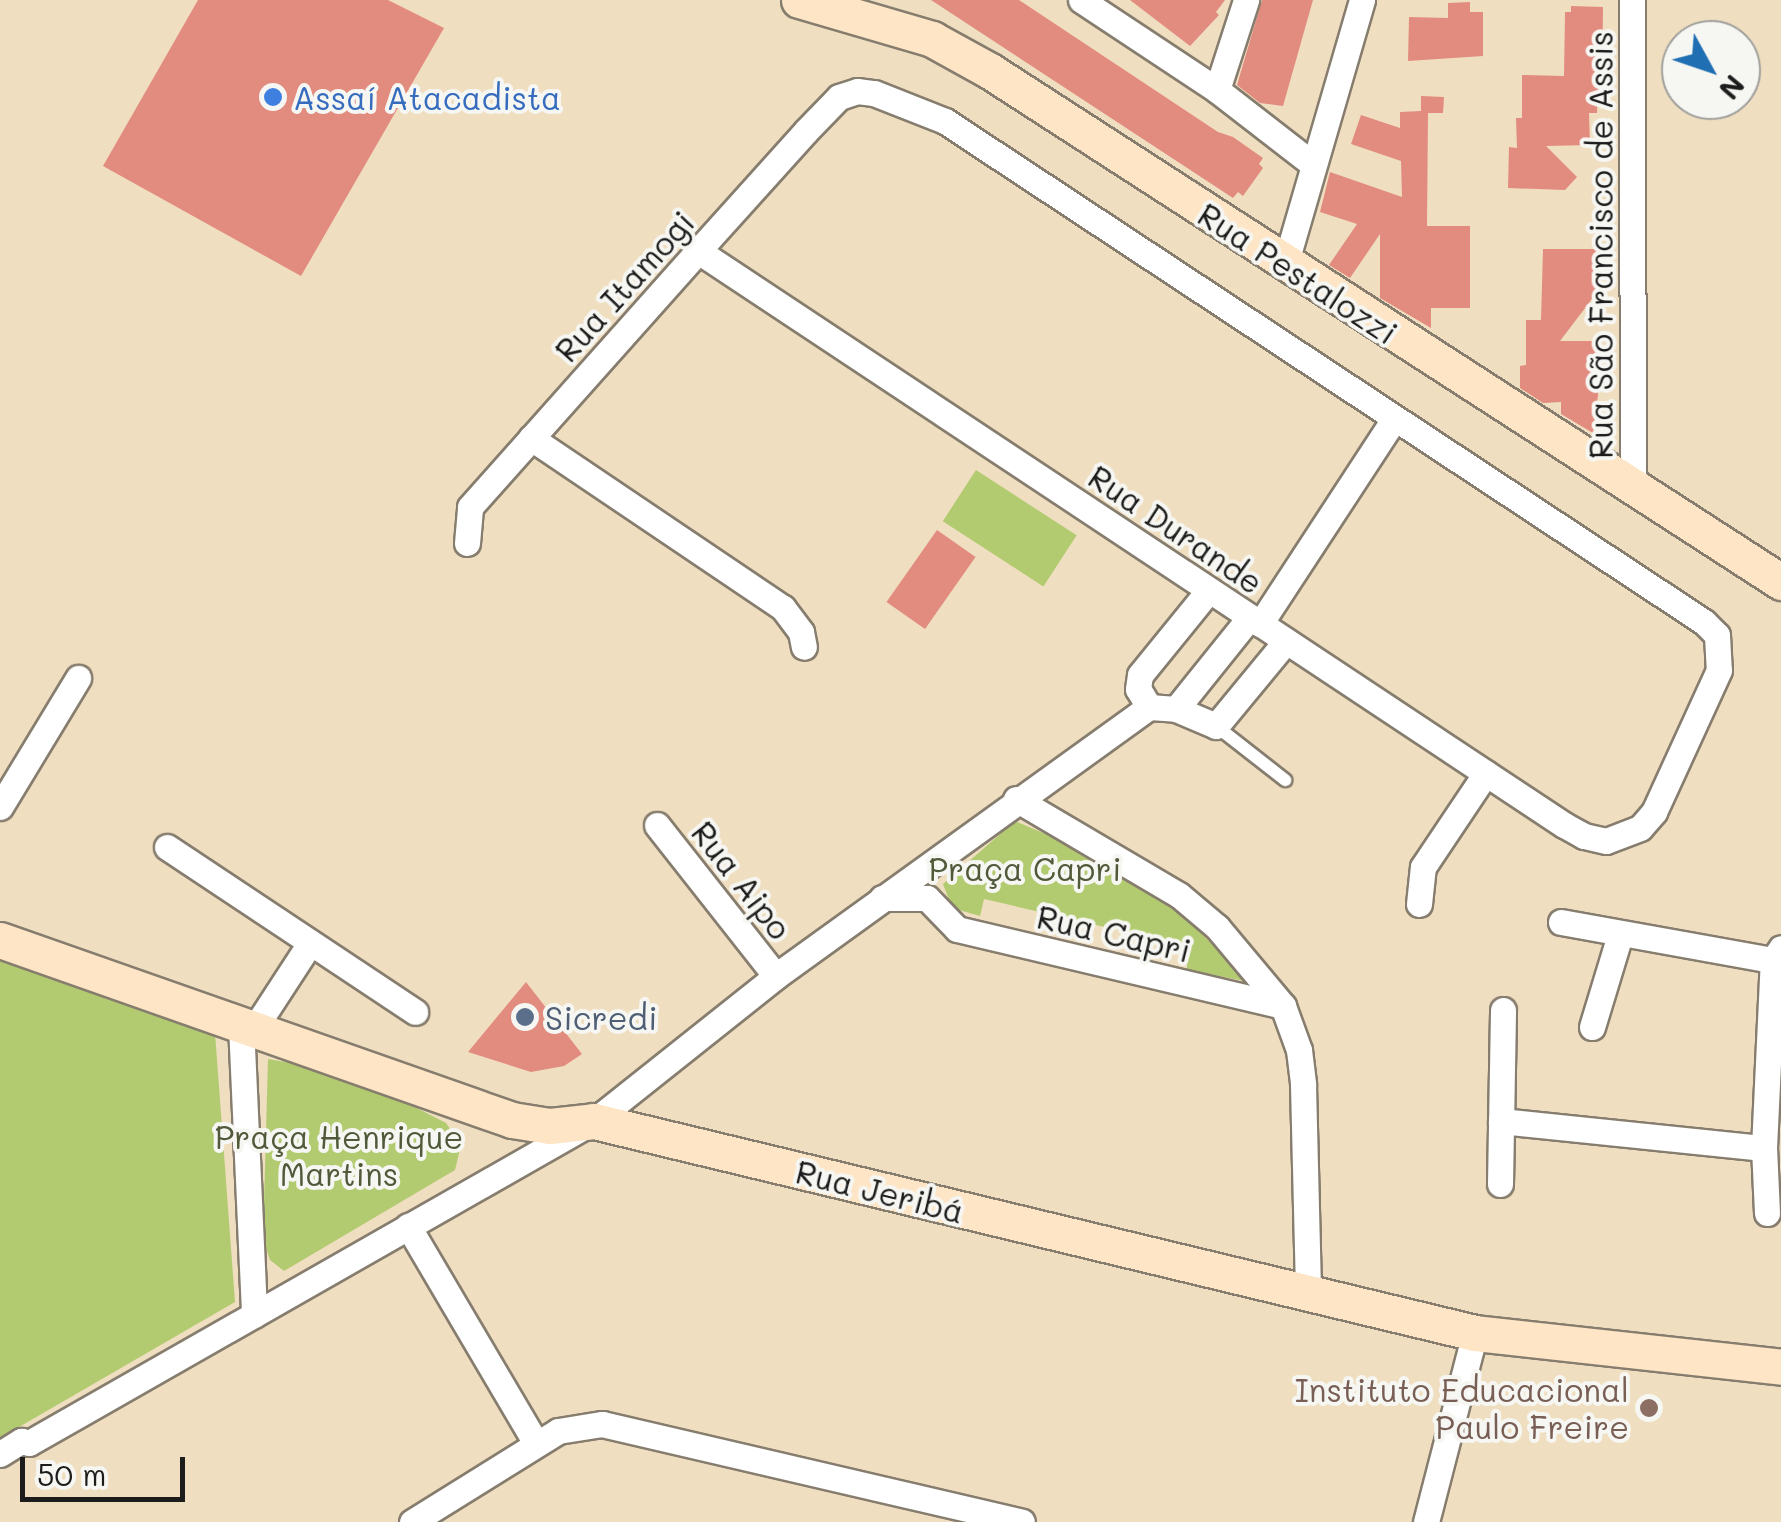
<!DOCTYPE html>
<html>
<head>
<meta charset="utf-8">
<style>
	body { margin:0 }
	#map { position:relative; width:1781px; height:1522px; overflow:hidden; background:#f0dec0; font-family:Mali,sans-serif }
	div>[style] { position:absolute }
	.green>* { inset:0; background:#b2cb70; transform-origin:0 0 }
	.building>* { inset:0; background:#e28b7f; transform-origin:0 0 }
	.roads { filter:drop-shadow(2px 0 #867d6e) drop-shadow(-2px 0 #867d6e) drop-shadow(0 2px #867d6e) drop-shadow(0 -2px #867d6e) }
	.lane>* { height:12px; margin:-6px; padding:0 6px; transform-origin:6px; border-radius:6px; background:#fff }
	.street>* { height:25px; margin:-12.5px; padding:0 12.5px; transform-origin:12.5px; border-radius:12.5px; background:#fff }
	.secondary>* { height:35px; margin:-17.5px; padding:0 17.5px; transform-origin:17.5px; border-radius:17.5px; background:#fde5c5 }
	.dots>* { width:28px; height:28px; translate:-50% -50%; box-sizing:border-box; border:5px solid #f6f6f2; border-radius:50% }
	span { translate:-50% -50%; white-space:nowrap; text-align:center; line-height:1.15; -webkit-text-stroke:8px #f6f6f2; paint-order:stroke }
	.shop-label { font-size:32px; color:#366cbe }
	.left { translate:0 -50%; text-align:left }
	.street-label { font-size:32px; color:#1c1c1c }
	.park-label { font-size:32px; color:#505939 }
	.service-label { font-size:32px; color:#4e5e75 }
	.education-label { font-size:32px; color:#785e54 }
	.right { translate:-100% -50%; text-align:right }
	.north { position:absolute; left:1661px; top:20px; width:100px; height:100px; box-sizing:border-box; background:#f6f6f2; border:2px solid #9f9f9c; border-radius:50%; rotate:130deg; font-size:28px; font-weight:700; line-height:40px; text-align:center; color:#1c1c1c }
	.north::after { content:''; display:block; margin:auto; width:35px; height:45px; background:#1f6fb2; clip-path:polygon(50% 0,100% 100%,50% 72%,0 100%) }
	.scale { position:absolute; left:20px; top:1457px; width:165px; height:45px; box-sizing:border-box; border:5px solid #1c1c1c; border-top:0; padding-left:12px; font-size:30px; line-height:35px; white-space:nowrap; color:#1c1c1c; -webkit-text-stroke:8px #f6f6f2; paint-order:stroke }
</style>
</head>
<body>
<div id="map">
	<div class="green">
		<div style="left:976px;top:470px;width:120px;height:61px;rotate:33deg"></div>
		<div style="clip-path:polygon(1015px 821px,1086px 851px,1134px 879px,1192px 924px,1250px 982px,1187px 970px,1187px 946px,984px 899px,980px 916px,952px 908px,943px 884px)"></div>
		<div style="clip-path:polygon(0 959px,215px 1033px,235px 1302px,0 1438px)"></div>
		<div style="clip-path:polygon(268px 1059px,303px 1065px,407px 1103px,446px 1123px,461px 1145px,455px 1170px,284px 1271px,270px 1260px,263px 1239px)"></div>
	</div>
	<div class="building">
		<div style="clip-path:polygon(198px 0,388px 0,444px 28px,301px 276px,103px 166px)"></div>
		<div style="clip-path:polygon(931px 0,1019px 0,1218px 132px,1233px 137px,1263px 158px,1259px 164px,1263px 168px,1243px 196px,1238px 192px,1233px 198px)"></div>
		<div style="clip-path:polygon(1130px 0,1225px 0,1216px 12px,1219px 15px,1190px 46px)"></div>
		<div style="clip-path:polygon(1262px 0,1313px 0,1283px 106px,1260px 103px,1237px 85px)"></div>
		<div style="clip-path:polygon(1470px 2px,1470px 12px,1483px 12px,1483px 56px,1408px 61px,1409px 17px,1448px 18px,1448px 3px)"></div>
		<div style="clip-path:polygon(1571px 6px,1603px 7px,1602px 89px,1598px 89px,1597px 113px,1589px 113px,1590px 145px,1546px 146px,1577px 177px,1565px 190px,1508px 188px,1509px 147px,1517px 148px,1516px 118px,1522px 118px,1522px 75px,1564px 76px,1565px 12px,1571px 12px)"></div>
		<div style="clip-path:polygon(1421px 96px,1444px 97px,1443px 113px,1428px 113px,1427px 226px,1470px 226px,1470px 308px,1431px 308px,1431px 328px,1380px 298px,1380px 234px,1350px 278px,1329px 265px,1357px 224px,1320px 212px,1330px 172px,1402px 197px,1401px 161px,1351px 144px,1361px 115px,1400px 128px,1400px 112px,1421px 111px)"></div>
		<div style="clip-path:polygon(1543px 249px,1599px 249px,1598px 291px,1560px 341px,1596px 341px,1598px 395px,1593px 433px,1561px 414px,1561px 402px,1543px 403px,1520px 388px,1520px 366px,1526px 365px,1526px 320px,1541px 320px)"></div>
		<div style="left:937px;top:530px;width:47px;height:88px;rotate:35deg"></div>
		<div style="clip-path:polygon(526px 982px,582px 1054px,564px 1066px,531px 1072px,468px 1052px)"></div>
	</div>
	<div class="roads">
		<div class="lane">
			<div style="left:1216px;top:726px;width:88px;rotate:38deg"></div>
		</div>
		<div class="street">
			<div style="left:1081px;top:0;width:163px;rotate:33.5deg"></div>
			<div style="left:1217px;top:90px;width:119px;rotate:37.8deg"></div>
			<div style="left:1632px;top:0;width:491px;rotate:89.9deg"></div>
			<div style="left:1217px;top:90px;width:95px;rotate:-72.1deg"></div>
			<div style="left:1285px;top:265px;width:276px;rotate:-73.8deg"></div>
			<div style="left:531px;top:438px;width:304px;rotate:34deg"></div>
			<div style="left:783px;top:608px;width:30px;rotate:53deg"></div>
			<div style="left:801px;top:632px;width:15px;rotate:79deg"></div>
			<div style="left:467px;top:543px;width:36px;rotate:-85deg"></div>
			<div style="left:470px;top:507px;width:343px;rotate:-48.3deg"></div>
			<div style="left:698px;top:251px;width:161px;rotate:-48deg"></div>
			<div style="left:806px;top:131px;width:47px;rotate:-45.9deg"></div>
			<div style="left:839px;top:97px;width:19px;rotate:-18deg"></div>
			<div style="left:857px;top:91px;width:17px;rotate:7deg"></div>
			<div style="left:874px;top:93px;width:76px;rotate:21.5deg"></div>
			<div style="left:945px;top:121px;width:909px;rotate:33.43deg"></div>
			<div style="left:1704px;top:622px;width:18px;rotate:45deg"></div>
			<div style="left:1717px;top:635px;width:35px;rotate:87deg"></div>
			<div style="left:1719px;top:670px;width:156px;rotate:114.6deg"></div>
			<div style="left:1654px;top:812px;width:21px;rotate:131deg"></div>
			<div style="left:1640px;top:828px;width:36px;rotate:159deg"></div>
			<div style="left:1606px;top:841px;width:23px;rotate:-167deg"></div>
			<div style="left:1584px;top:836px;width:23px;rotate:-151deg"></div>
			<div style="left:1564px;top:825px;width:1039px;rotate:-146.46deg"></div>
			<div style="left:1260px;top:624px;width:246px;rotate:-56.8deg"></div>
			<div style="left:1149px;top:707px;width:21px;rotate:-121deg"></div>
			<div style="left:1138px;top:689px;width:14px;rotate:-82deg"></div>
			<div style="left:1140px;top:675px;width:109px;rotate:-50.9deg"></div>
			<div style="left:1176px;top:709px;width:118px;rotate:-51.2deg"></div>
			<div style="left:1016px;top:799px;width:189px;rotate:30.5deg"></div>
			<div style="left:1179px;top:895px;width:50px;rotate:40.1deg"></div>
			<div style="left:1217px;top:927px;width:103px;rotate:50.1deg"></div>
			<div style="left:1283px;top:1006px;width:47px;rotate:70deg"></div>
			<div style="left:1299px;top:1050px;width:35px;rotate:83deg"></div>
			<div style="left:1303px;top:1085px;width:211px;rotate:88.6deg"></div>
			<div style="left:0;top:807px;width:151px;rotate:-58.8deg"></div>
			<div style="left:657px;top:825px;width:192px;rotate:51.8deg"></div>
			<div style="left:167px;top:847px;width:298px;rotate:33.6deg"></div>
			<div style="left:882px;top:898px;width:45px"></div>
			<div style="left:927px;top:898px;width:43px;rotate:45.9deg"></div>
			<div style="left:957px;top:929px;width:335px;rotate:13.3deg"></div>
			<div style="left:1419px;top:904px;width:37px;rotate:-84deg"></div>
			<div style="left:1423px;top:867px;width:113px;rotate:-56.2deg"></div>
			<div style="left:1561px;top:922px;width:215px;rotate:10.2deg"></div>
			<div style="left:241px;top:1025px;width:290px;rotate:87.4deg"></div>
			<div style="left:1592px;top:1027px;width:96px;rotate:-73.1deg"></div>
			<div style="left:254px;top:1029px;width:103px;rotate:-56.9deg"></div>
			<div style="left:1501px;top:1121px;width:264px;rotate:5.9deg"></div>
			<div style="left:1500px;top:1184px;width:174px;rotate:-89deg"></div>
			<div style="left:1767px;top:1213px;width:65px;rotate:-92.6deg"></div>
			<div style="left:1764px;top:1148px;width:188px;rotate:-87.3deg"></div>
			<div style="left:1773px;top:960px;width:14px;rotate:-56deg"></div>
			<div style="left:408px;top:1226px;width:252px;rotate:59.5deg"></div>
			<div style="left:0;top:1454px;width:25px;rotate:-32deg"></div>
			<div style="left:21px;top:1441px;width:8px;rotate:14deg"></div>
			<div style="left:29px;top:1443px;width:650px;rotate:-29.68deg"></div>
			<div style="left:594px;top:1121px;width:233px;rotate:-38.5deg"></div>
			<div style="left:776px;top:976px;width:460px;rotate:-35.8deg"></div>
			<div style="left:1149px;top:707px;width:27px;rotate:4deg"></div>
			<div style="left:1176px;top:709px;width:43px;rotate:23deg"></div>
			<div style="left:1216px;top:726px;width:110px;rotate:-50.5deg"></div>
			<div style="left:412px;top:1522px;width:172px;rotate:-31.9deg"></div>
			<div style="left:558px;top:1431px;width:45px;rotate:-9deg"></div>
			<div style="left:602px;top:1424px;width:431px;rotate:13.1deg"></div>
			<div style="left:1426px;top:1522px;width:195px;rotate:-75.5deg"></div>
		</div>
		<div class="secondary">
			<div style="left:799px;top:0;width:139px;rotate:16.3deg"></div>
			<div style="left:932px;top:39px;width:66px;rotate:28.9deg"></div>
			<div style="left:990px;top:71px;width:942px;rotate:32.86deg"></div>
			<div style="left:0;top:940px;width:543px;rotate:19.37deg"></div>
			<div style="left:512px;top:1120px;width:38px;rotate:9deg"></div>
			<div style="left:550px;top:1126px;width:44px;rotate:-6.5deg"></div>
			<div style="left:594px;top:1121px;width:906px;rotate:13.53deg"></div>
			<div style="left:1475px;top:1333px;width:308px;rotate:6.3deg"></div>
		</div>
	</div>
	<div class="dots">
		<div style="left:273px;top:97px;background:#3f7fe0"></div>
		<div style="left:525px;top:1017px;background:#5c6f8a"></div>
		<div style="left:1649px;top:1408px;background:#8d6e63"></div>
	</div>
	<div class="shop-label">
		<span class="left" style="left:293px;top:97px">Assaí Atacadista</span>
	</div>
	<div class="street-label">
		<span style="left:1600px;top:245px;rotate:-90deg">Rua São Francisco de Assis</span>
		<span style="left:1298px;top:273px;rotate:33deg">Rua Pestalozzi</span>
		<span style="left:624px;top:286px;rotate:-48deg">Rua Itamogi</span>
		<span style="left:1176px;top:529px;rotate:34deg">Rua Durande</span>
		<span style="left:742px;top:880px;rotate:52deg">Rua Aipo</span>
		<span style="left:1114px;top:933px;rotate:13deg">Rua Capri</span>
		<span style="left:880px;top:1191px;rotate:14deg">Rua Jeribá</span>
	</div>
	<div class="park-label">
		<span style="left:1025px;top:868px">Praça Capri</span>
		<span style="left:339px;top:1155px">Praça Henrique<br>Martins</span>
	</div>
	<div class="service-label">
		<span class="left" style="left:545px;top:1017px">Sicredi</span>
	</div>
	<div class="education-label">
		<span class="right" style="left:1629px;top:1408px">Instituto Educacional<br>Paulo Freire</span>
	</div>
	<div class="north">N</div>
	<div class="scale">50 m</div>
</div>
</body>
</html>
